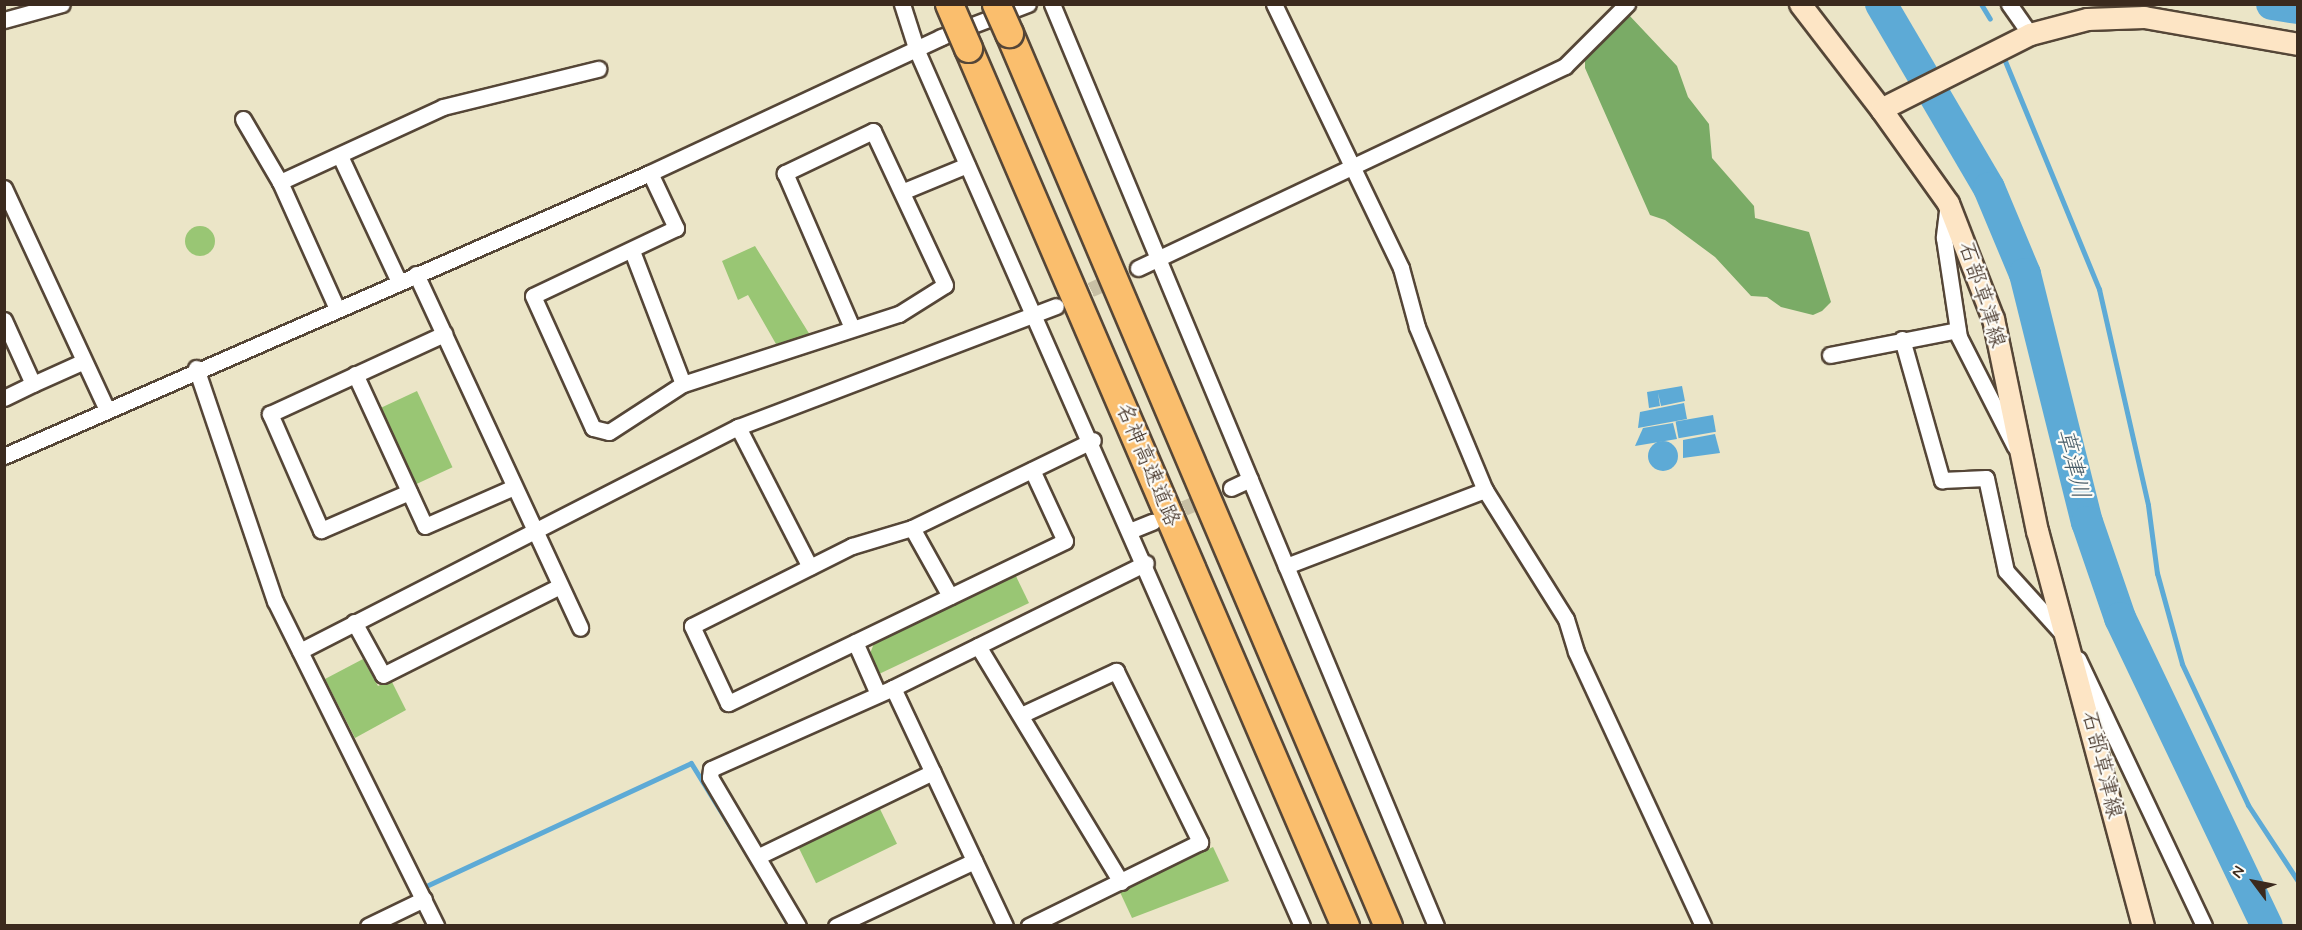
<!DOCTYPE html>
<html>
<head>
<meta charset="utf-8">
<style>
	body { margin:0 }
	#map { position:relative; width:2302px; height:930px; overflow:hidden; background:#ebe5c7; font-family:Mynerve,"Klee One",sans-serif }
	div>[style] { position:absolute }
	.green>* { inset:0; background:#99c674; transform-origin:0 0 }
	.round { border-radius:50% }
	.forest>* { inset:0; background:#7aab66 }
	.water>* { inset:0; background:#5daad6; transform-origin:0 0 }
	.stream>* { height:5px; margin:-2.5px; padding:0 2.5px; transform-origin:2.5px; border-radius:2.5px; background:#5daad6 }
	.river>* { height:32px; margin:-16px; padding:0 16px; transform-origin:16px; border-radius:16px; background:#5daad6 }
	.street-tunnel>* { height:15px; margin-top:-7.5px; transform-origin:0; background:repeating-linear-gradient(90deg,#c8c0a5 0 15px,transparent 0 23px) }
	.roads { filter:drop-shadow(2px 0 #554637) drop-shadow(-2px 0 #554637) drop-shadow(0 2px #554637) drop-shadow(0 -2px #554637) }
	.street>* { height:15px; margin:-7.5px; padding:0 7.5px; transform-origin:7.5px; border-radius:7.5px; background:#fff }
	.secondary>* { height:21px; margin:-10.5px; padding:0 10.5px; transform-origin:10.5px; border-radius:10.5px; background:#fde5c5 }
	.highway>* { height:27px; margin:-13.5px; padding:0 13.5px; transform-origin:13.5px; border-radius:13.5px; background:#fabe6d }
	.bridges { filter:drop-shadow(2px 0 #554637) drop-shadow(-2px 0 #554637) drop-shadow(0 2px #554637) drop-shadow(0 -2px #554637) }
	.highway-bridge>* { height:27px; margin:-13.5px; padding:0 13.5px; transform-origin:13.5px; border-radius:13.5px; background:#fabe6d }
	span { translate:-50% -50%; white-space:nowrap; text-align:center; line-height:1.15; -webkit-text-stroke:4.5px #fdfcf7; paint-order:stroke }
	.street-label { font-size:22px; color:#3b2a1e }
	.water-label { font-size:24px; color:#495d68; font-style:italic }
	.frame { position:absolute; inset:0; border:6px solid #3b2a1e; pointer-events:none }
	.north { position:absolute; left:2224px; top:852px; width:60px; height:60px; -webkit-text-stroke:4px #fdfcf7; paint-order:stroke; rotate:302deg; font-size:16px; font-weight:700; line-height:24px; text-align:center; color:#3b2a1e }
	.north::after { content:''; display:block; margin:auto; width:21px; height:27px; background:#3b2a1e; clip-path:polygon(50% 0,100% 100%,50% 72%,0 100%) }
</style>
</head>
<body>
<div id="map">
	<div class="green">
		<div class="round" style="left:185px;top:226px;width:30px;height:30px"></div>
		<div style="clip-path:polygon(755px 246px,810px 335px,776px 344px,748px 295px,738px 300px,722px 261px)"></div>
		<div style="left:417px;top:391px;width:84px;height:45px;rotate:65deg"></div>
		<div style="clip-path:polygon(1014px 572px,1029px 603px,879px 674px,870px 654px,874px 643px)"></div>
		<div style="clip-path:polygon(363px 659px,378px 686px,391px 680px,406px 710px,355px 738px,325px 679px)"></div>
		<div style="left:879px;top:807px;width:41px;height:90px;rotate:64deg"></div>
		<div style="clip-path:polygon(1213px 847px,1229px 881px,1132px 918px,1119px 890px)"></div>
	</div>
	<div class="forest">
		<div style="clip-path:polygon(1628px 14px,1677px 66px,1688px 97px,1709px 124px,1712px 158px,1754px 206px,1755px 218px,1809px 232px,1831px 302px,1822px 311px,1813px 315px,1781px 307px,1767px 297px,1751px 296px,1715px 257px,1665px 220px,1650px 215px,1585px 68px,1585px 60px)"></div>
	</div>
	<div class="water">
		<div style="clip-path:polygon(1682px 386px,1685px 401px,1661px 406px,1658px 393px,1660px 406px,1649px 408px,1647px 392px)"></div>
		<div style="clip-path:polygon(1684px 403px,1687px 419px,1638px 428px,1640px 412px)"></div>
		<div style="left:1713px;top:415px;width:17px;height:38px;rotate:80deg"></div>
		<div style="clip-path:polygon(1673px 423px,1677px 439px,1635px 446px,1643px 428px)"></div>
		<div style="clip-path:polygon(1715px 434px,1720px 453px,1683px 458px,1683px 440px)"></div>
		<div class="round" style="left:1648px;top:441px;width:30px;height:30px"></div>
	</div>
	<div class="stream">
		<div style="left:1981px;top:4px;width:17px;rotate:59deg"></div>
		<div style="left:2005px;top:61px;width:247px;rotate:67.6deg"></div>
		<div style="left:2099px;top:289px;width:221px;rotate:77.2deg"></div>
		<div style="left:2148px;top:505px;width:69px;rotate:82.5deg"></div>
		<div style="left:2157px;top:573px;width:94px;rotate:74.6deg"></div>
		<div style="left:2182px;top:664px;width:156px;rotate:64.9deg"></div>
		<div style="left:2248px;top:805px;width:91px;rotate:56.7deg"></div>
		<div style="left:424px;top:887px;width:294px;rotate:-24.9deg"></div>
		<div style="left:691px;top:763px;width:113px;rotate:58.4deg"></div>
		<div style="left:782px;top:914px;width:14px;rotate:60deg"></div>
	</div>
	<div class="river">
		<div style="left:1881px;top:4px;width:213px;rotate:59.6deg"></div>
		<div style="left:1989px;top:188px;width:93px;rotate:67.3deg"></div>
		<div style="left:2025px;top:274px;width:256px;rotate:76deg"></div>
		<div style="left:2087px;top:522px;width:102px;rotate:71deg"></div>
		<div style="left:2120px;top:618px;width:341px;rotate:64.5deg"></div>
		<div style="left:2272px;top:4px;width:26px;rotate:9deg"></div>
	</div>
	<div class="street-tunnel">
		<div style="left:1070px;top:299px;width:75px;rotate:-24.5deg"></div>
		<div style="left:1163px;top:517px;width:74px;rotate:-23.1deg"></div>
	</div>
	<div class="roads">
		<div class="street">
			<div style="left:902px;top:4px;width:49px;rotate:72.3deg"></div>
			<div style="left:917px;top:51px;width:956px;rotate:66.25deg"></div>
			<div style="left:1052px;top:4px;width:999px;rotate:67.39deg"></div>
			<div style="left:1274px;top:4px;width:293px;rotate:64.3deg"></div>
			<div style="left:1401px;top:268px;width:61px;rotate:74.8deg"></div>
			<div style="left:1417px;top:327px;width:177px;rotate:67.4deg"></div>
			<div style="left:1485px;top:490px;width:152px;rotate:57.9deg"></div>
			<div style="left:1566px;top:619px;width:34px;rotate:73deg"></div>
			<div style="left:1576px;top:652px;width:302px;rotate:65.1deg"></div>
			<div style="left:2009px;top:4px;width:37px;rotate:55deg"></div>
			<div style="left:4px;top:20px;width:60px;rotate:-15.4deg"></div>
			<div style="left:243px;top:119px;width:73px;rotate:59.6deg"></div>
			<div style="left:280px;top:182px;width:139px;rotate:65.8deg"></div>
			<div style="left:340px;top:156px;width:139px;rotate:64.9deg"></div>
			<div style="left:650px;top:173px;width:61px;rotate:64.7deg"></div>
			<div style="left:676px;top:228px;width:158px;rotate:154.6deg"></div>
			<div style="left:533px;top:296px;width:145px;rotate:65.6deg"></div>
			<div style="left:593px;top:428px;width:16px;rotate:14deg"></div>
			<div style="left:609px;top:432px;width:88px;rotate:-33deg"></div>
			<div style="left:683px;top:384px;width:227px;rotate:-18deg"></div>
			<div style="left:899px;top:314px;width:54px;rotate:-32.2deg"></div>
			<div style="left:945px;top:285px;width:170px;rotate:-115.1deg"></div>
			<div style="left:873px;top:131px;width:98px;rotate:154.5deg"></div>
			<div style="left:785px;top:173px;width:169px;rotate:66.6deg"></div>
			<div style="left:280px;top:182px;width:179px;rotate:-24.7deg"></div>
			<div style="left:443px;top:107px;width:160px;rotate:-13.8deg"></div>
			<div style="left:4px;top:188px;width:242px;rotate:65.1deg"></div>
			<div style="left:904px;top:191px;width:68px;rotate:-22.4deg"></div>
			<div style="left:1948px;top:203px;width:35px;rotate:97deg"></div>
			<div style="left:1944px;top:238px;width:100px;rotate:81.4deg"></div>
			<div style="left:1959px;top:337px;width:123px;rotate:63deg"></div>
			<div style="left:632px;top:251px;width:142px;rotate:69deg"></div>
			<div style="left:1138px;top:268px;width:472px;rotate:-25.3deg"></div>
			<div style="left:1565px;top:66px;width:88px;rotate:-45deg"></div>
			<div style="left:416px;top:274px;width:390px;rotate:65.1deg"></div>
			<div style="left:4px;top:320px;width:70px;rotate:65.6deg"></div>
			<div style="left:33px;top:384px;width:54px;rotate:-24.2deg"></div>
			<div style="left:1902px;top:339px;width:147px;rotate:74.2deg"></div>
			<div style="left:1942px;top:480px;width:44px;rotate:-2.6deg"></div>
			<div style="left:1986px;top:478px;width:95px;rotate:77.9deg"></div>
			<div style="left:2006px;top:571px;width:85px;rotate:47.9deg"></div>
			<div style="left:1830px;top:355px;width:130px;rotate:-11.1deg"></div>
			<div style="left:196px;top:368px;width:246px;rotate:71.3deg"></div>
			<div style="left:275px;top:601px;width:363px;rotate:63.6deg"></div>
			<div style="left:355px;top:374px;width:167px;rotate:65.3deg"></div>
			<div style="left:425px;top:526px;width:95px;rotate:-23.6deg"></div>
			<div style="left:4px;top:398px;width:32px;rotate:-26deg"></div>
			<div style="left:738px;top:427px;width:157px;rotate:62.8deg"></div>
			<div style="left:4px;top:456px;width:705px;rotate:-23.66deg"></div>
			<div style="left:650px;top:173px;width:321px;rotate:-25deg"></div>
			<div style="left:941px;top:37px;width:93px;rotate:-20.8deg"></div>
			<div style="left:1032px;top:470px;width:78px;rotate:65.1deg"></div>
			<div style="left:1065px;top:541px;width:374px;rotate:154.3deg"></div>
			<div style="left:728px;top:703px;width:85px;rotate:-115.1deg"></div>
			<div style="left:692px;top:626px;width:179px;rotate:-26.6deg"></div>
			<div style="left:852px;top:546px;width:63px;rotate:-16.7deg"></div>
			<div style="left:912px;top:528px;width:201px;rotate:-25.9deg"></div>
			<div style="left:1231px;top:488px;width:21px;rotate:-25deg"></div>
			<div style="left:409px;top:492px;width:96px;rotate:156.6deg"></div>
			<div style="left:321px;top:530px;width:127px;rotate:-113.7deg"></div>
			<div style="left:270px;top:414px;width:192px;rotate:-24.7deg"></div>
			<div style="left:912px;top:528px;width:78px;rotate:60.8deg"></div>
			<div style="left:1132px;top:530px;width:22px;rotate:-22deg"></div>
			<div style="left:1286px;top:566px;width:213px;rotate:-20.9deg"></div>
			<div style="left:354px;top:622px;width:60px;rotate:61.3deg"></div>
			<div style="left:383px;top:675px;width:198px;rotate:-26.7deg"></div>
			<div style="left:855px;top:642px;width:57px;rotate:66.1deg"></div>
			<div style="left:978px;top:646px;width:276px;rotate:58.8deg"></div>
			<div style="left:300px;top:651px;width:492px;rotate:-27.1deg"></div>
			<div style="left:738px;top:427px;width:340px;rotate:-20.8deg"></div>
			<div style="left:2078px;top:659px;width:295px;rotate:64.7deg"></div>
			<div style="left:893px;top:688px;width:263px;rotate:64.8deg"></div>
			<div style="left:1021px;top:715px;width:105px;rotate:-24.9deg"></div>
			<div style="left:1116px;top:671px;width:191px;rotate:63.8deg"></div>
			<div style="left:1200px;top:842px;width:191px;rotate:153.8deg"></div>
			<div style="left:759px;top:856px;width:193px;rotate:-25.8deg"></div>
			<div style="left:368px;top:926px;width:62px;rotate:-25.7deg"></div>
			<div style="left:798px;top:926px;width:173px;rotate:-120.6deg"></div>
			<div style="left:710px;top:777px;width:8px;rotate:-83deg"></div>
			<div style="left:711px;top:769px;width:199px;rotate:-24deg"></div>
			<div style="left:893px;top:688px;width:282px;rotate:-26.3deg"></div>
			<div style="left:836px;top:926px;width:153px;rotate:-25.2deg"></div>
		</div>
		<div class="secondary">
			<div style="left:1800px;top:4px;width:133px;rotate:52.4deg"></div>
			<div style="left:2143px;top:926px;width:409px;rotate:-105deg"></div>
			<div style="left:2037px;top:531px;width:217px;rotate:-101.7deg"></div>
			<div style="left:1993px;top:319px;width:124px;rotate:-111.2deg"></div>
			<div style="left:1948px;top:203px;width:115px;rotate:-125.5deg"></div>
			<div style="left:1881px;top:109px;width:167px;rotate:-26.7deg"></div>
			<div style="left:2030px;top:34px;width:59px;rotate:-14.7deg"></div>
			<div style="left:2087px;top:19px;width:57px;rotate:-2deg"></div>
			<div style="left:2144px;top:17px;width:156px;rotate:9.9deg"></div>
		</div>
		<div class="highway">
			<div style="left:1009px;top:33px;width:970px;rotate:67deg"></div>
			<div style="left:968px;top:48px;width:956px;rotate:66.76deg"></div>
		</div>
	</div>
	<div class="bridges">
		<div class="highway-bridge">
			<div style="left:949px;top:4px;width:48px;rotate:66.6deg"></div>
			<div style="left:996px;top:4px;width:32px;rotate:66deg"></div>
		</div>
	</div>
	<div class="street-label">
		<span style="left:1981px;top:295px;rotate:72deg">石部草津線</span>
		<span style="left:1147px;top:465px;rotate:67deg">名神高速道路</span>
		<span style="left:2101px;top:765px;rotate:76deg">石部草津線</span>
	</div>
	<div class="water-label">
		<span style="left:2072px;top:464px;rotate:76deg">草津川</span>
	</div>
	<div class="frame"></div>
	<div class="north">N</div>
</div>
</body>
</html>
